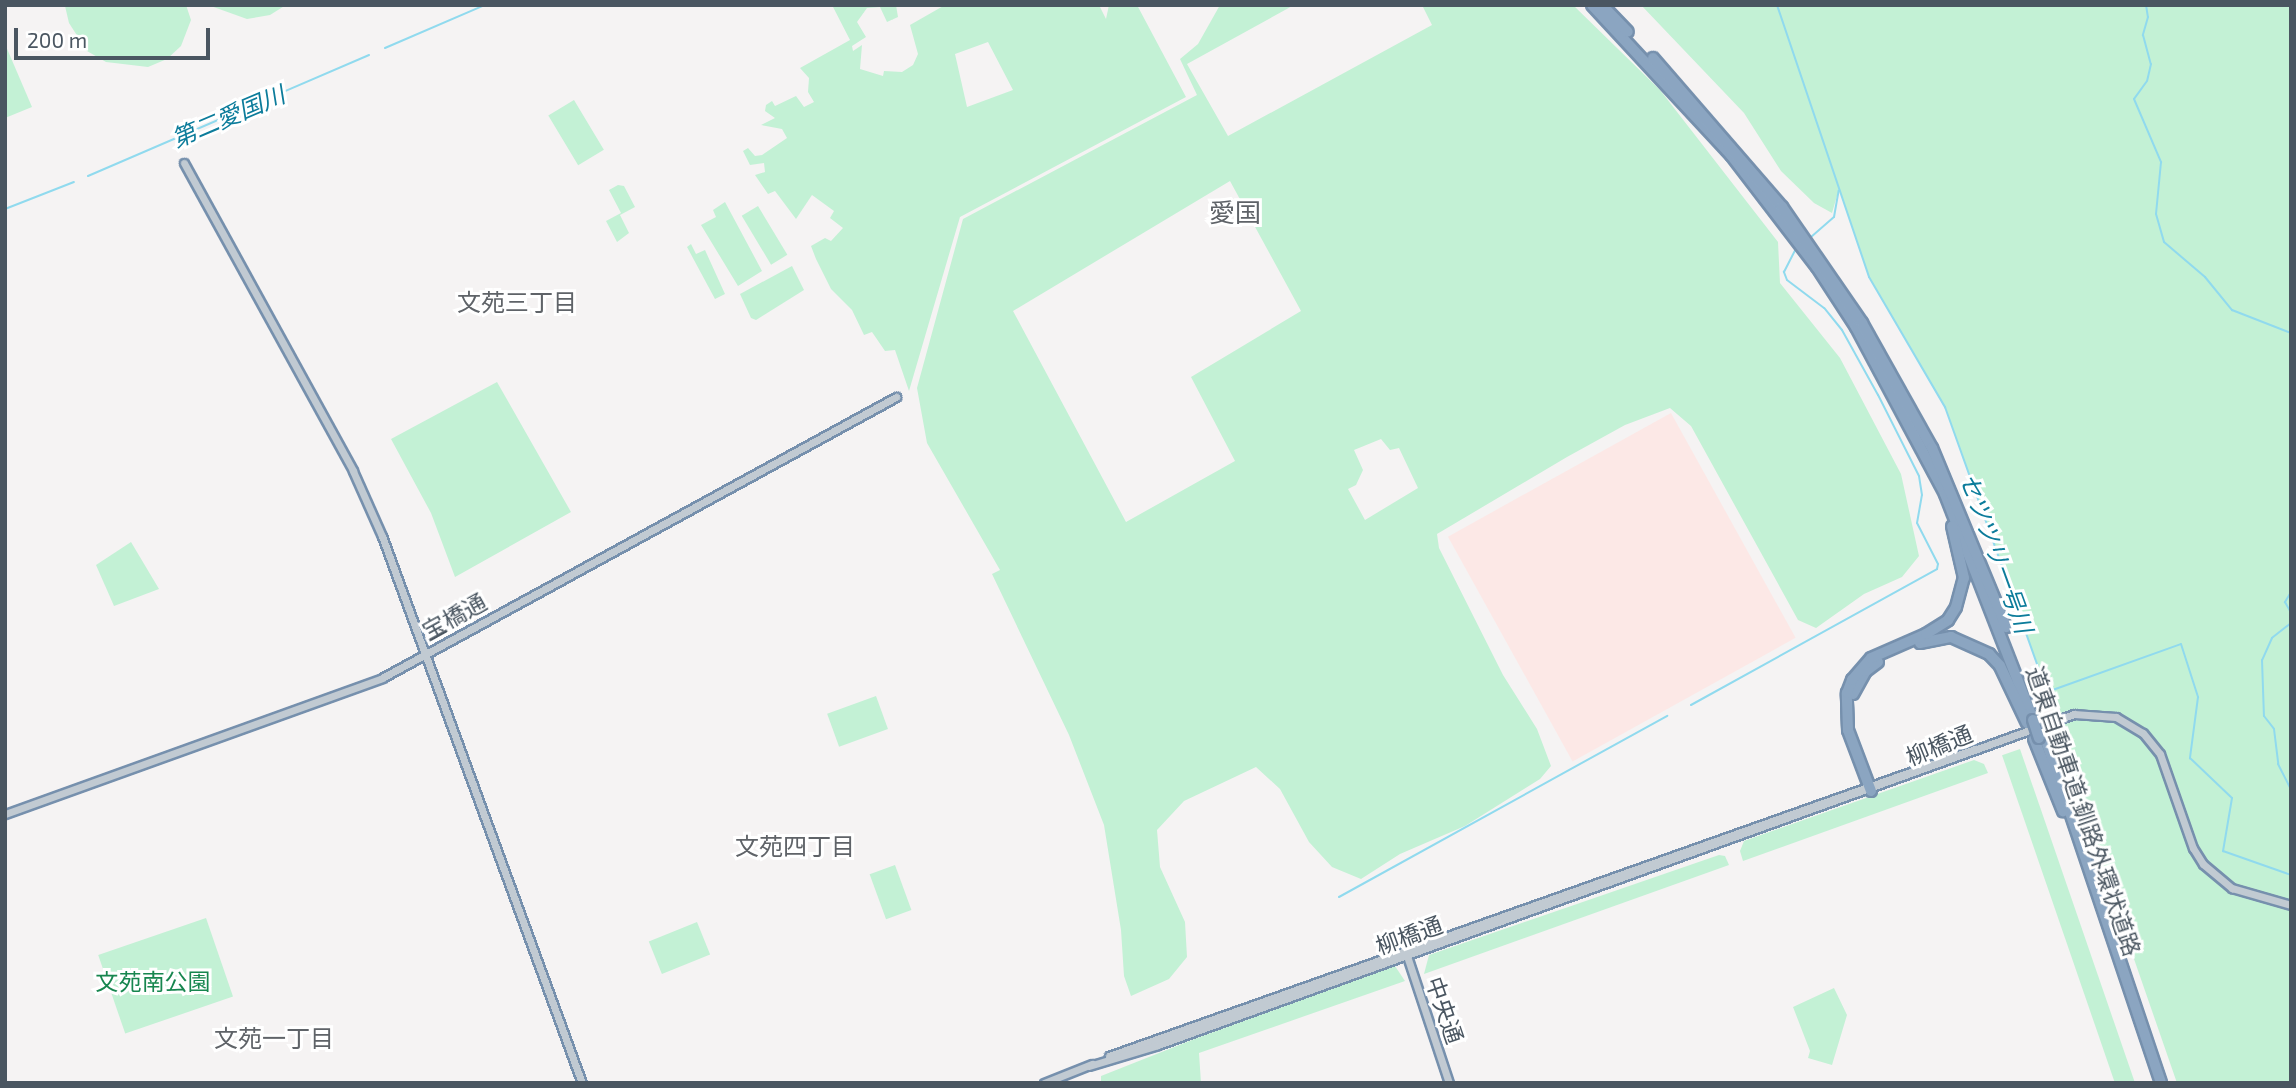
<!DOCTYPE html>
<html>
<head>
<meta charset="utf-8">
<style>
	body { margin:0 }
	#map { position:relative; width:2296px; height:1088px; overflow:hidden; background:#f5f3f3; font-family:"Exo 2","Noto Sans JP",sans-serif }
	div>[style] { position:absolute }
	.medical>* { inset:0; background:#fce8e6; transform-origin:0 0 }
	.green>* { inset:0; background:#c3f1d5; transform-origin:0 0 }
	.stream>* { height:2px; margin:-1px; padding:0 1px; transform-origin:1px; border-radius:1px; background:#90daee }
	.roads { filter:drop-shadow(2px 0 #7690ad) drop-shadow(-2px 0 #7690ad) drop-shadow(0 2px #7690ad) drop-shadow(0 -2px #7690ad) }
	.tertiary>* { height:7px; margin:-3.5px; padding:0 3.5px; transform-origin:3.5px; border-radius:3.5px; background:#c1cad2 }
	.motorway>* { height:10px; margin:-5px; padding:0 5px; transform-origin:5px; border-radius:5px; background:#8ba5c1 }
	.bridges { filter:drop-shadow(2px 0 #7690ad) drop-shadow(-2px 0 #7690ad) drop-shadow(0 2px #7690ad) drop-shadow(0 -2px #7690ad) }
	.motorway-bridge>* { height:10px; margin:-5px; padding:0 5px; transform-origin:5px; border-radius:5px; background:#8ba5c1 }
	span { translate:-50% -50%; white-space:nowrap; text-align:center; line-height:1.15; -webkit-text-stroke:6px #fff; paint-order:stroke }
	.street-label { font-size:23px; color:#4a5661 }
	.park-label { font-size:23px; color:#17864f }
	.water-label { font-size:24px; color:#0c7c9b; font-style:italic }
	.neighbourhood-label { font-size:24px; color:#5f6368 }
	.quarter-label { font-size:26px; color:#5f6368 }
	.frame { position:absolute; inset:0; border:7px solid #4a5661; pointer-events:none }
	.scale { position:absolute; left:14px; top:28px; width:196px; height:32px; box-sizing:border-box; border:4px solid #4a5661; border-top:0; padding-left:9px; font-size:21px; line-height:24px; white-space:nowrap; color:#4a5661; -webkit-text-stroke:5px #fff; paint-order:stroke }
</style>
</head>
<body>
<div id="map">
	<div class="medical">
		<div style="left:1671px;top:413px;width:257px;height:255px;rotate:61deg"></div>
	</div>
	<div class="green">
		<div style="clip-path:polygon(186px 5px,191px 20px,181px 46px,167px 59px,148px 67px,106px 62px,87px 51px,69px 23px,65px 6px)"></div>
		<div style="clip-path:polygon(208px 5px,286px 5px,270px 15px,247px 19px)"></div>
		<div style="clip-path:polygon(evenodd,832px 5px,896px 5px,898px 17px,887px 22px,880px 7px,867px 8px,857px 22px,866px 37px,852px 46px,853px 51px,862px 45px,860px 69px,883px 76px,884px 71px,902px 72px,913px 65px,918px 54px,910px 25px,945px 5px,1099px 5px,1106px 19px,1109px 5px,1137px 5px,1186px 97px,960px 217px,909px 391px,895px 350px,885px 351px,872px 332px,864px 335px,852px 310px,831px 289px,816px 259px,811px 246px,825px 238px,831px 241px,843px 228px,830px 218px,834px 211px,812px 195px,796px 219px,775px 191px,768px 194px,755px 175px,765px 172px,764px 163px,750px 165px,743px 151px,748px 148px,755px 156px,762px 155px,787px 138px,782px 129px,761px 125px,775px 118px,765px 111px,766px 105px,772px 101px,775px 106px,796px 96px,804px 107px,814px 102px,808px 92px,809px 78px,800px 68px,850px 40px,832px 5px,988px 42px,1013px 90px,967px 107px,955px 54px,988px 42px)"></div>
		<div style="clip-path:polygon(evenodd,1220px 5px,1294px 5px,1187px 64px,1228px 136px,1432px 25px,1422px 5px,1573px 5px,1660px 90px,1778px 242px,1780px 283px,1840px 358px,1901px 474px,1919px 556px,1902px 577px,1864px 594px,1816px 628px,1798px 620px,1691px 426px,1670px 408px,1625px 425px,1567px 457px,1437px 534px,1439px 548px,1503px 675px,1537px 729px,1551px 766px,1540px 779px,1465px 826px,1400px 854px,1361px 879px,1332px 867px,1309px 842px,1280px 789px,1256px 767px,1184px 801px,1157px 830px,1160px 867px,1185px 922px,1187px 957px,1169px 979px,1131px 996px,1124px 976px,1121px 930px,1104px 825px,1069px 735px,992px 574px,1000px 570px,927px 443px,917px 388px,963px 219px,1197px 95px,1180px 59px,1198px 44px,1220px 5px,1230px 181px,1301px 311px,1191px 377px,1235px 461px,1126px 522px,1013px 311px,1230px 181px,1220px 5px,1381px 439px,1390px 450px,1399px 448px,1418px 488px,1365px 520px,1348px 489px,1356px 485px,1363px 470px,1354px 450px,1381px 439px)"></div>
		<div style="clip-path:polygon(1641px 5px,2291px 5px,2291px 1083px,2177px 1083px,2056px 734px,2060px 732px,2047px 692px,1945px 407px,1869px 277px,1839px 189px,1832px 213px,1814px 203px,1781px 171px,1744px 113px)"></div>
		<div style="clip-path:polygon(5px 44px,32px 107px,5px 118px)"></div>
		<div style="left:574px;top:100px;width:58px;height:30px;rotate:59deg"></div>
		<div style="clip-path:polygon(618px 185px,624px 186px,635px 207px,620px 215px,629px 233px,617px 242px,606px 221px,621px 213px,609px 190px)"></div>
		<div style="clip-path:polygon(725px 202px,762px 271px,738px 286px,701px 225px,716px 217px,713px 210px)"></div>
		<div style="left:758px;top:206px;width:57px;height:19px;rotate:59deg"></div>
		<div style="clip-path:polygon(691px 244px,696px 254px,705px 250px,725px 294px,715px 299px,687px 247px)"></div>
		<div style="clip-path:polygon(792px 266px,804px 290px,756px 320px,751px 318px,740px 294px)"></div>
		<div style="clip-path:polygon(497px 382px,571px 512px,455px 577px,431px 513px,391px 439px)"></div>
		<div style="clip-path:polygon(131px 542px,159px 589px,114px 606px,96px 565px)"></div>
		<div style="left:876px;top:696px;width:35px;height:52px;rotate:70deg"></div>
		<div style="left:2020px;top:749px;width:352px;height:19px;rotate:71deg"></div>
		<div style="clip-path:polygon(1974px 760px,1984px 764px,1988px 773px,1743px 861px,1740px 851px,1744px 841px)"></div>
		<div style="clip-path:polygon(1719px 855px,1725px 856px,1729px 865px,1424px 974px,1429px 955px)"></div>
		<div style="left:895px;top:865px;width:48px;height:27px;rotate:70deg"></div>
		<div style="left:206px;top:918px;width:83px;height:114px;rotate:71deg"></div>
		<div style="left:697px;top:922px;width:35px;height:52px;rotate:68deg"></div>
		<div style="clip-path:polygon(1395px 966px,1405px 981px,1199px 1053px,1201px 1083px,1101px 1083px,1101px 1076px,1197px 1038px)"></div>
		<div style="clip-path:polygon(1834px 988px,1847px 1015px,1832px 1065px,1808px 1058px,1810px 1051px,1793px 1007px)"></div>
	</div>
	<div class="stream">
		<div style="left:1777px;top:5px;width:287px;rotate:71.3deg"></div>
		<div style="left:1869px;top:277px;width:151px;rotate:59.7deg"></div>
		<div style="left:1945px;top:407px;width:303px;rotate:70.3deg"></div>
		<div style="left:2047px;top:692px;width:142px;rotate:-19.7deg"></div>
		<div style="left:2181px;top:644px;width:56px;rotate:72.2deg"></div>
		<div style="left:2198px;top:697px;width:62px;rotate:97.5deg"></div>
		<div style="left:2190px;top:758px;width:58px;rotate:43.6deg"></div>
		<div style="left:2232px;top:798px;width:54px;rotate:99.6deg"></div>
		<div style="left:2223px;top:851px;width:72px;rotate:19.4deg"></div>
		<div style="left:2146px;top:5px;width:12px;rotate:81deg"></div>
		<div style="left:2148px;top:17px;width:19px;rotate:106deg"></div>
		<div style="left:2143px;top:35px;width:30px;rotate:75deg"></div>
		<div style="left:2151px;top:64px;width:17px;rotate:103deg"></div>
		<div style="left:2147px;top:81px;width:22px;rotate:126deg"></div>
		<div style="left:2134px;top:99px;width:69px;rotate:66.8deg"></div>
		<div style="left:2161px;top:162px;width:52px;rotate:95.5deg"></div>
		<div style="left:2156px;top:214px;width:29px;rotate:74deg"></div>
		<div style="left:2164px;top:242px;width:54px;rotate:40.5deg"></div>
		<div style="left:2205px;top:277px;width:43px;rotate:50.7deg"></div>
		<div style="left:2232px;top:310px;width:63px;rotate:21.3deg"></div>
		<div style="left:385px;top:48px;width:109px;rotate:-23.3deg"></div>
		<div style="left:88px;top:176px;width:306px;rotate:-23.3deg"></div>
		<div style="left:5px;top:209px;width:74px;rotate:-21.4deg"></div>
		<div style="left:1811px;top:237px;width:30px;rotate:-41deg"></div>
		<div style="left:1834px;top:217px;width:27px;rotate:-80deg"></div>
		<div style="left:2291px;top:592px;width:12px;rotate:121deg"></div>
		<div style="left:2285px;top:602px;width:13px;rotate:61deg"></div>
		<div style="left:2291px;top:623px;width:24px;rotate:142deg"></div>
		<div style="left:2272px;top:638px;width:24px;rotate:114deg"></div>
		<div style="left:2262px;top:660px;width:56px;rotate:88deg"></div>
		<div style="left:2264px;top:716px;width:16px;rotate:52deg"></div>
		<div style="left:2274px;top:729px;width:35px;rotate:83deg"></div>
		<div style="left:2278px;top:764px;width:29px;rotate:63deg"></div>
		<div style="left:1691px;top:705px;width:281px;rotate:-28.9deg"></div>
		<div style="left:1937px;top:569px;width:5px;rotate:-79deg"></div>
		<div style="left:1938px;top:564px;width:46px;rotate:-117.1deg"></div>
		<div style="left:1917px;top:523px;width:28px;rotate:-80deg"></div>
		<div style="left:1922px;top:495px;width:19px;rotate:-99deg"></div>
		<div style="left:1919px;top:476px;width:91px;rotate:-116.8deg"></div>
		<div style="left:1878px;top:395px;width:74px;rotate:-119deg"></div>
		<div style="left:1842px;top:330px;width:28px;rotate:-129deg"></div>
		<div style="left:1824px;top:308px;width:46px;rotate:-142.9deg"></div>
		<div style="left:1787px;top:280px;width:9px;rotate:-111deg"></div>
		<div style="left:1784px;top:272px;width:27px;rotate:-63deg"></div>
		<div style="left:1339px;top:897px;width:375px;rotate:-28.9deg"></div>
	</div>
	<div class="roads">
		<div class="tertiary">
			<div style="left:184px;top:163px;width:351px;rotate:61.2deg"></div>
			<div style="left:353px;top:471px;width:71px;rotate:66deg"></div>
			<div style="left:382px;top:536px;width:582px;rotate:69.92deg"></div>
			<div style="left:5px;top:814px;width:401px;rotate:-19.8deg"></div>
			<div style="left:382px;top:678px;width:586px;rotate:-28.67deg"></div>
			<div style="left:1406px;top:953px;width:137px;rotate:71.7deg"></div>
			<div style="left:1109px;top:1056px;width:919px;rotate:-19.52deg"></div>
			<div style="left:1089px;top:1066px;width:72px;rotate:-16.9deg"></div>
			<div style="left:1158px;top:1045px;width:974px;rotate:-19.87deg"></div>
			<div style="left:2074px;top:714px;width:42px;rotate:4.1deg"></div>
			<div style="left:2116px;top:717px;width:31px;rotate:31deg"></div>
			<div style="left:2143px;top:733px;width:27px;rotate:51deg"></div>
			<div style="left:2160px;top:754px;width:100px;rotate:70.7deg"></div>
			<div style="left:2193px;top:848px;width:19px;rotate:58deg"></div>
			<div style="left:2203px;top:864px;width:38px;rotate:40deg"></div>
			<div style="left:2232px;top:888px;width:61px;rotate:16.1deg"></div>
			<div style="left:1044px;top:1083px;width:52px;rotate:-21.6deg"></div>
		</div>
		<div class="motorway">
			<div style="left:1592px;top:5px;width:205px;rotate:47.2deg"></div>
			<div style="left:1731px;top:155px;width:141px;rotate:52.5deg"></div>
			<div style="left:1817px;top:267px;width:72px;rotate:57deg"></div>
			<div style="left:1856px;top:327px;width:189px;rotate:61.9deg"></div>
			<div style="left:1945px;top:494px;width:243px;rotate:68.7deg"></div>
			<div style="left:1602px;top:5px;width:37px;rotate:46deg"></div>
			<div style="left:1653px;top:58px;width:197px;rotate:49.1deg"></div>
			<div style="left:1782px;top:207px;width:141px;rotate:55.4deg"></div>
			<div style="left:1862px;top:323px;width:143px;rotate:60.8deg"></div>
			<div style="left:1932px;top:448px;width:194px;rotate:67.5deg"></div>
			<div style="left:1920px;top:643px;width:32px;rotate:-11deg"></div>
			<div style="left:1951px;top:637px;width:42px;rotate:24.1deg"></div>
			<div style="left:1989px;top:654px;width:16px;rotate:47deg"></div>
			<div style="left:2000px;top:666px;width:63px;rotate:64.7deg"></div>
			<div style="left:1853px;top:694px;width:26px;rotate:-61deg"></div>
			<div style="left:1866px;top:671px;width:15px;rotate:-37deg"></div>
			<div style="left:2044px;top:735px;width:367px;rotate:71.4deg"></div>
			<div style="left:2034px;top:739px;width:78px;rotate:68.1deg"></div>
			<div style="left:1871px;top:791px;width:65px;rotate:-110.7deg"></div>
			<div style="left:1848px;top:730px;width:37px;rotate:-92deg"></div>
			<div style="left:1847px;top:693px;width:14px;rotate:-69deg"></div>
			<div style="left:1852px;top:680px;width:29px;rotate:-49deg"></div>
			<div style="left:1871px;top:658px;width:60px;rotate:-23.6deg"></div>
			<div style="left:1926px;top:634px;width:26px;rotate:-32deg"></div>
			<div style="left:1948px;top:620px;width:15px;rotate:-58deg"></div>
			<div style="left:1956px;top:607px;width:30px;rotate:-75deg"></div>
			<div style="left:1964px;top:578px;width:53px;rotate:-103deg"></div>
		</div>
	</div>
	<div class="bridges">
		<div class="motorway-bridge">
			<div style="left:2033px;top:720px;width:19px;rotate:72deg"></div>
		</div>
	</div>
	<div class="street-label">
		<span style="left:454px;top:616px;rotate:-29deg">宝橋通</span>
		<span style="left:1939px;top:745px;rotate:-22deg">柳橋通</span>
		<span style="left:2084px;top:811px;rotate:71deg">道東自動車道;釧路外環状道路</span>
		<span style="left:1409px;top:935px;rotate:-20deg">柳橋通</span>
		<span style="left:1445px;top:1010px;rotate:71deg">中央通</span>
	</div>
	<div class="park-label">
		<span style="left:153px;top:981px">文苑南公園</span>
	</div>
	<div class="water-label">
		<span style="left:228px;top:116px;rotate:-23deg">第二愛国川</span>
		<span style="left:1997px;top:553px;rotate:70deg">セツツリ一号川</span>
	</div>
	<div class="neighbourhood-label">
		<span style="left:517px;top:302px">文苑三丁目</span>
		<span style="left:795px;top:846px">文苑四丁目</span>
		<span style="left:274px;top:1038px">文苑一丁目</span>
	</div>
	<div class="quarter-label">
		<span style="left:1235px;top:212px">愛国</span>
	</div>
	<div class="frame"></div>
	<div class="scale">200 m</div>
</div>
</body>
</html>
